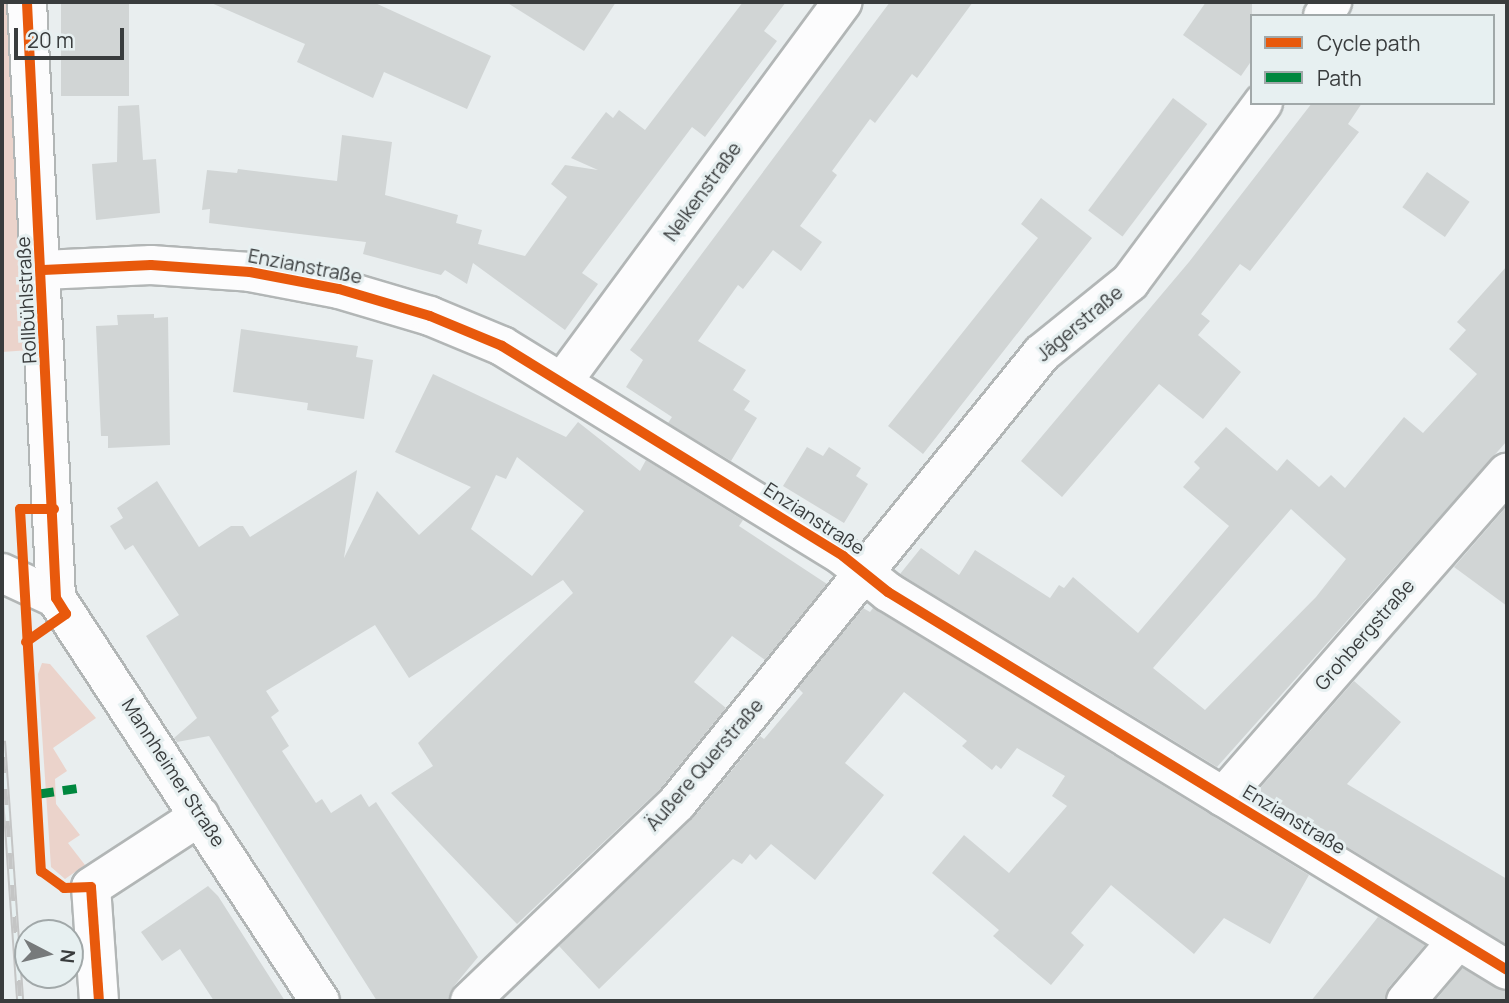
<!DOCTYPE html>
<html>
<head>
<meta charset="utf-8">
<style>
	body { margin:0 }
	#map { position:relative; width:1509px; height:1003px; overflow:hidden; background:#e9eeef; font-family:Manrope,sans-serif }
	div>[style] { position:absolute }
	.green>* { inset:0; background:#ebd3cb }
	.building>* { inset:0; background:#d1d5d5; transform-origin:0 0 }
	.roads { filter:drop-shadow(2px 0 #b2b6b6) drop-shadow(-2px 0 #b2b6b6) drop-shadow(0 2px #b2b6b6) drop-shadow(0 -2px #b2b6b6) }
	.minor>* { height:38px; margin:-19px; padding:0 19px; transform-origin:19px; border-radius:19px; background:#fcfcfd }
	.tertiary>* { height:38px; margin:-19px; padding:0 19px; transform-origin:19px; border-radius:19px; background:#fcfcfd }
	.rail>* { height:8px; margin-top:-4px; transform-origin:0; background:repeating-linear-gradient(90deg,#e7f0f1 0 16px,#c4c5c5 0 32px); box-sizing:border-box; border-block:2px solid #c4c5c5 }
	.quiet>* { height:9px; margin-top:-4.5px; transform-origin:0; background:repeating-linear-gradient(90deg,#00873e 0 18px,transparent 0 27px) }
	.cycleway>* { height:10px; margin:-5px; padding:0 5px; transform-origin:5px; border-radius:5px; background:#e8590c }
	span { translate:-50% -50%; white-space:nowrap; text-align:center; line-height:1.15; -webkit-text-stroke:6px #e7f0f1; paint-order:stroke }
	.street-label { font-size:19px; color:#393c3d }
	.frame { position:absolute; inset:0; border:4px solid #393c3d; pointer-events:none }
	.legend { position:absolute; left:1250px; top:14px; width:245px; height:91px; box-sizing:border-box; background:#e7f0f1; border:2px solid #a1a8a9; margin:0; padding:9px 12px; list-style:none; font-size:21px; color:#393c3d }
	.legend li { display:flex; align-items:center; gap:14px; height:35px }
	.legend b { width:35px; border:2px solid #a1a8a9 }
	.north { position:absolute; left:14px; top:919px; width:70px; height:70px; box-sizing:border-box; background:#e7f0f1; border:2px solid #a1a8a9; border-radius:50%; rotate:97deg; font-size:19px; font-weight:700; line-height:28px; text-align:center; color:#393c3d }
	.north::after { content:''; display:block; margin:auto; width:24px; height:32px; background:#777a7b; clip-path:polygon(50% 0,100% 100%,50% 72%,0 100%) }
	.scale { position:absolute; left:14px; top:28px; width:110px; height:32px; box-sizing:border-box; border:4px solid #393c3d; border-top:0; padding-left:9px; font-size:21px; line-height:24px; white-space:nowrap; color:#393c3d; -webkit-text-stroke:5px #e7f0f1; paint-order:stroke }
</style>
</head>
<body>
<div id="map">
	<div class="green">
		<div style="clip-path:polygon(2px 2px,7px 2px,30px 350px,2px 352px)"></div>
		<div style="clip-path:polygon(42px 663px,50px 664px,96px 718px,53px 748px,67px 771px,55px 779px,56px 804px,80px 835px,68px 843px,85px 865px,65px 879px,51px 867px,38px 674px)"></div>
	</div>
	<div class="building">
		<div style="left:61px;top:2px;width:68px;height:94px"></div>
		<div style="clip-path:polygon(209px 2px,373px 2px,491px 56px,467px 109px,384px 72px,373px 98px,297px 62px,305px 44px)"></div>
		<div style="clip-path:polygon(506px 2px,616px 2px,584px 51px)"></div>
		<div style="clip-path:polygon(743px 2px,786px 2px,764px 31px,777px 41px,705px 137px,692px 127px,582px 273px,598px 284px,565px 330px,473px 263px,467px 284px,445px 270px,441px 275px,363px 254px,366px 242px,209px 223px,210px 209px,202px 210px,207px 170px,237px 173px,238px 169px,337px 181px,342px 135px,392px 142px,385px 195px,458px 215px,456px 223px,482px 230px,478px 244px,525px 256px,567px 197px,551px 184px,565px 165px,598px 170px,571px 158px,606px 112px,613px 118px,619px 110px,645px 130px)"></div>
		<div style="clip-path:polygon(890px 2px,973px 2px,917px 78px,912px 74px,875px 123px,870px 119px,832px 171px,837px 175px,800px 226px,822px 242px,801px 271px,773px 250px,743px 289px,738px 285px,698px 341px,746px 370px,733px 390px,750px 401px,744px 410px,757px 418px,731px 461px,668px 423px,672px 417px,626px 387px,643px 360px,630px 350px)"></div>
		<div style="clip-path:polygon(1206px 2px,1252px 2px,1252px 60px,1241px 76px,1183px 35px)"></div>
		<div style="left:1173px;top:98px;width:43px;height:141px;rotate:37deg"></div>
		<div style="clip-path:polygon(1312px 103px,1362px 103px,1348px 124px,1359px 132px,1250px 271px,1240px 264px,1201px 314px,1210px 321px,1198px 335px,1241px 372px,1203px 419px,1159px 384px,1062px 497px,1021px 461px,1189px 262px)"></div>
		<div style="clip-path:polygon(139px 105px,143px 160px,156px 159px,160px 213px,96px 220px,92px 164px,117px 162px,118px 106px)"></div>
		<div style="left:1427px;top:172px;width:52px;height:43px;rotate:35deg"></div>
		<div style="clip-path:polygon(1041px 198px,1092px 238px,923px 454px,888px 426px,1038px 238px,1021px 224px)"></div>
		<div style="clip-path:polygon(evenodd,1507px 266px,1507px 441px,1217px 767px,900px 574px,921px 548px,959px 575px,975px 550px,1050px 598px,1059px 585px,1064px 588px,1073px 577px,1138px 633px,1229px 526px,1183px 487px,1200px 468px,1194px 462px,1226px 427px,1277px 471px,1287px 459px,1319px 487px,1331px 475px,1345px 488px,1404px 417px,1423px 433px,1477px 374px,1449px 349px,1466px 330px,1457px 322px,1507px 266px,1291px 509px,1346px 559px,1316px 597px,1205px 710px,1153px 668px,1291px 509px)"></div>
		<div style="clip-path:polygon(154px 314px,154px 318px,168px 317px,170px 445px,108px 448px,108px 436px,101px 436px,96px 326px,118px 325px,117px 315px)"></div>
		<div style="clip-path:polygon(241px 329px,358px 346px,356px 357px,373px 360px,364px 419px,307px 410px,308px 403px,233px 392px)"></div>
		<div style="clip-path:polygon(evenodd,433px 374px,566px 437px,578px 422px,640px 471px,646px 460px,743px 520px,739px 526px,827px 584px,765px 660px,732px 636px,694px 682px,726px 708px,661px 788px,517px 924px,391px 793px,433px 766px,418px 743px,573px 593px,563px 580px,409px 678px,375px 625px,266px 691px,279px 711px,271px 717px,289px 746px,282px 751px,316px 803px,322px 799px,331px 813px,361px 794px,369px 807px,376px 802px,478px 957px,454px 986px,449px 1001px,377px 1001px,209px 736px,177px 742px,174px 738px,197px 718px,146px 636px,179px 615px,133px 545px,125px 550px,110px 526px,123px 518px,117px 508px,157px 481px,199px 547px,231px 526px,243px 526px,250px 537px,357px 470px,344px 558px,377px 491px,419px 535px,471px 487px,395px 452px,433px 374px,517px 457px,584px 511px,532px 576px,471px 529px,496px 475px,506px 479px,517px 457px)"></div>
		<div style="clip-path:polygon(807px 447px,823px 456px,829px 447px,861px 468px,856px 476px,868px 484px,844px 523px,783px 486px)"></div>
		<div style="clip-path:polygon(1507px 506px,1507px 606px,1454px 567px)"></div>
		<div style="clip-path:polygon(863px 608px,870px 612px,873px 608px,1309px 875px,1270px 944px,1224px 918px,1194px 954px,1111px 885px,1071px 933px,1084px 945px,1051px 985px,993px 936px,999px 930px,932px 873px,964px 835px,1009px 873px,1067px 806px,1052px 796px,1065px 776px,1017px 748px,1001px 769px,996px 765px,992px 770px,962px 746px,967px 741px,904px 692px,845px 763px,884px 795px,815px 880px,771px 844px,756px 860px,750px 854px,742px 864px,733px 859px,599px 989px,559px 946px,692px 819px,760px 736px,764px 739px,803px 693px,798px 688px)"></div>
		<div style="clip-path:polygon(1354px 681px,1401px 722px,1347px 784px,1507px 879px,1507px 945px,1261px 794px,1261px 787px)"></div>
		<div style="clip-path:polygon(208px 886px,218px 896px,285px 1001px,214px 1001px,180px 949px,162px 961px,141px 932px)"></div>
		<div style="clip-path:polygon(1378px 917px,1425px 945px,1389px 987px,1385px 1001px,1311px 1001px)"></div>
		<div style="clip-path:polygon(1462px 968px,1507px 992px,1507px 1001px,1435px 1001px)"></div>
	</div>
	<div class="roads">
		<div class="minor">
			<div style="left:27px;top:2px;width:597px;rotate:87.21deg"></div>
			<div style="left:1323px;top:16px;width:17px;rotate:-57deg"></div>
			<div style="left:43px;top:270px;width:108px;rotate:-2.7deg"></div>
			<div style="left:151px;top:265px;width:99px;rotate:4deg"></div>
			<div style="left:250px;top:272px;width:91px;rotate:10.8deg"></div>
			<div style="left:339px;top:289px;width:95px;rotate:16.5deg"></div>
			<div style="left:430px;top:316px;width:78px;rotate:22.6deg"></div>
			<div style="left:502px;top:346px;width:400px;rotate:31.6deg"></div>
			<div style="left:843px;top:556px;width:58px;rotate:38.7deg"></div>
			<div style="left:888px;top:592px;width:725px;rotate:31.41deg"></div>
			<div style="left:563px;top:381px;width:471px;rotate:-53.6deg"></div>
			<div style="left:1223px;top:797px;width:431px;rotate:-48.8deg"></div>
			<div style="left:99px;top:1001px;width:114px;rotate:-94deg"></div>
			<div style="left:91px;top:887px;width:130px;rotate:-33.1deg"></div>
			<div style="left:470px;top:1001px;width:286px;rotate:-43.7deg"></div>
			<div style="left:677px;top:803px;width:579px;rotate:-50.95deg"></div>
			<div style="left:1042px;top:353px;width:113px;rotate:-38.9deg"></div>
			<div style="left:1130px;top:282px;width:223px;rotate:-53.4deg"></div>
			<div style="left:1406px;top:1001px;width:80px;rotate:-49.6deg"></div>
		</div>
		<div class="tertiary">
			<div style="left:2px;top:573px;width:60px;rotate:24.8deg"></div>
			<div style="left:56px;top:598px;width:482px;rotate:56.8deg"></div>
		</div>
	</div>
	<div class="rail">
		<div style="left:2px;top:741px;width:261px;rotate:86deg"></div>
	</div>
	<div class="quiet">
		<div style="left:36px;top:794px;width:41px;rotate:-8.3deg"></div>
	</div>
	<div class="cycleway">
		<div style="left:43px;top:270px;width:108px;rotate:-2.7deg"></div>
		<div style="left:151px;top:265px;width:99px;rotate:4deg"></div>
		<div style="left:250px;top:272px;width:91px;rotate:10.8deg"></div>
		<div style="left:339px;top:289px;width:95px;rotate:16.5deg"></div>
		<div style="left:430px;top:316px;width:78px;rotate:22.6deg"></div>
		<div style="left:502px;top:346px;width:400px;rotate:31.6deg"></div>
		<div style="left:843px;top:556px;width:58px;rotate:38.7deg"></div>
		<div style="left:888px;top:592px;width:725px;rotate:31.41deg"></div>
		<div style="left:54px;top:509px;width:34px;rotate:180deg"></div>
		<div style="left:20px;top:509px;width:363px;rotate:86.7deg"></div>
		<div style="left:41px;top:871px;width:29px;rotate:36deg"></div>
		<div style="left:64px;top:888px;width:27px;rotate:-2deg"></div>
		<div style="left:91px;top:887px;width:114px;rotate:86deg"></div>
		<div style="left:26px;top:642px;width:49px;rotate:-35deg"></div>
		<div style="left:66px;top:614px;width:19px;rotate:-122deg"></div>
		<div style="left:56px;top:598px;width:597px;rotate:-92.79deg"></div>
	</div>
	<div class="street-label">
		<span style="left:703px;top:192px;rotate:-54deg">Nelkenstraße</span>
		<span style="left:305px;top:267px;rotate:11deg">Enzianstraße</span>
		<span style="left:27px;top:300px;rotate:-93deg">Rollbühlstraße</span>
		<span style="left:1080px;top:324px;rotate:-40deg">Jägerstraße</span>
		<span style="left:814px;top:519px;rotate:33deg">Enzianstraße</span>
		<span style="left:1365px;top:635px;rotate:-49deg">Grohbergstraße</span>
		<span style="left:705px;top:765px;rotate:-49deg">Äußere Querstraße</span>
		<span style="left:173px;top:773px;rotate:57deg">Mannheimer Straße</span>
		<span style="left:1294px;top:820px;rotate:31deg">Enzianstraße</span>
	</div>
	<div class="frame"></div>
	<ul class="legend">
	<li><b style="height:9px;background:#e8590c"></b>Cycle path</li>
	<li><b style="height:9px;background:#00873e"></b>Path</li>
	</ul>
	<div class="north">N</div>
	<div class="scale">20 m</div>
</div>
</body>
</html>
